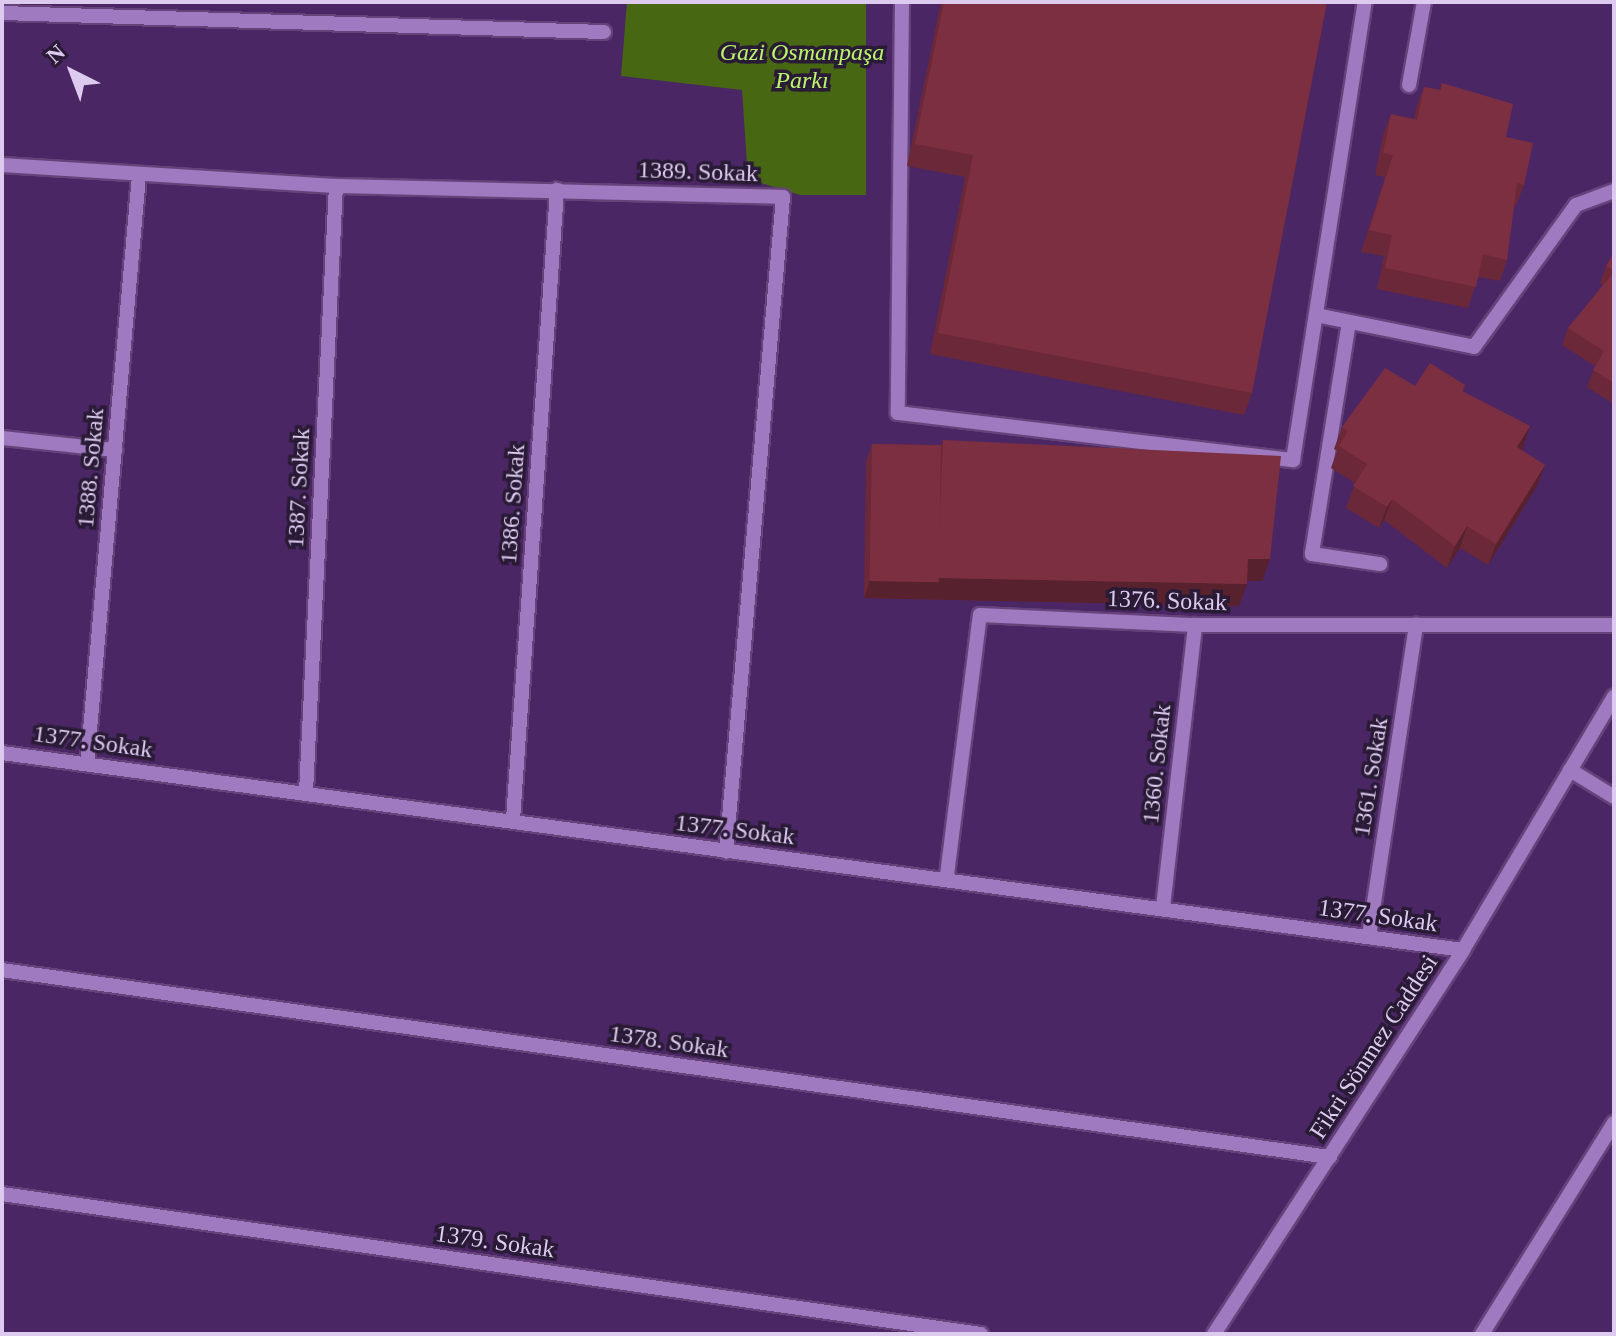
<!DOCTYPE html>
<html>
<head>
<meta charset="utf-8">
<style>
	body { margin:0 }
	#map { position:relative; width:1616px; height:1336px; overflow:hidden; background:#4b2665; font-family:Georgia,serif }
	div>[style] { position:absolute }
	.green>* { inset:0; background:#476713 }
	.roads { filter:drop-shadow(2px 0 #65437a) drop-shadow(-2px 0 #65437a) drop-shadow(0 2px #65437a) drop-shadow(0 -2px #65437a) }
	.minor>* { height:14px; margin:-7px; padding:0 7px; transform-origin:7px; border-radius:7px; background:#a07ac0 }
	.wall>* { inset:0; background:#6b2838 }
	.shaded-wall>* { inset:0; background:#57212e }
	.building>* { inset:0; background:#7c2f41; transform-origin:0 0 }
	span { translate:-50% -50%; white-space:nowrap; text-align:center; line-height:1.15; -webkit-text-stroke:7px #291a35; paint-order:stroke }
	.park-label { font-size:24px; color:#baf56c; font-style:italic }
	.street-label { font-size:24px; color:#ddcaef }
	.frame { position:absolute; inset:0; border:4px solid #ddcaef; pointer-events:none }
	.north { position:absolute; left:32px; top:32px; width:80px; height:80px; -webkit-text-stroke:6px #291a35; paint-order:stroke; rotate:318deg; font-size:22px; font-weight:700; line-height:32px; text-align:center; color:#ddcaef }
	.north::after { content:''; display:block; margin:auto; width:28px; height:36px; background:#ddcaef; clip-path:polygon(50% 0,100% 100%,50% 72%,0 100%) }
</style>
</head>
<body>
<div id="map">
	<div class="green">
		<div style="clip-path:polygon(627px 2px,866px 2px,866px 195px,800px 195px,748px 179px,742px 90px,621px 76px)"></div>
	</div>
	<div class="roads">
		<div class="minor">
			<div style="left:902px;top:2px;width:411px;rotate:90.6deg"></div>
			<div style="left:898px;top:413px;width:398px;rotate:6.8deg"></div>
			<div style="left:1293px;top:460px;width:464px;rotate:-81.1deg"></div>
			<div style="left:2px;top:13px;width:602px;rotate:1.81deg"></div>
			<div style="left:1409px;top:85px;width:84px;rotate:-79.8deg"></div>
			<div style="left:2px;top:165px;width:335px;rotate:3.6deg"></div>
			<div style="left:336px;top:186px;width:447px;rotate:1.4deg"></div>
			<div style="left:783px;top:197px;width:657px;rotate:94.97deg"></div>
			<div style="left:1316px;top:315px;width:161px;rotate:11.4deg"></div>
			<div style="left:1474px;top:347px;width:175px;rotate:-54.3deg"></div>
			<div style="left:1576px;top:205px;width:40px;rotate:-20.2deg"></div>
			<div style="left:1349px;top:322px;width:235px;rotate:99.1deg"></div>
			<div style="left:1312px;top:554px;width:69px;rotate:8.4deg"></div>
			<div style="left:2px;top:438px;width:114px;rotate:6.1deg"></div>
			<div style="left:2px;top:753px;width:1474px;rotate:7.68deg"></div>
			<div style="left:87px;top:764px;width:590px;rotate:-84.95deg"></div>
			<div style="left:1570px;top:770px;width:52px;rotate:31.5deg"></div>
			<div style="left:306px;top:792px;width:607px;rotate:-87.17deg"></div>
			<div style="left:513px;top:820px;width:632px;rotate:-86deg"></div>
			<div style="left:947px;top:875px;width:262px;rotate:-82.8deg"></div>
			<div style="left:980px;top:615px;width:215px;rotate:2.7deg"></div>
			<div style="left:1195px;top:625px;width:419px"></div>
			<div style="left:1163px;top:907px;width:284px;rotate:-83.5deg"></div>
			<div style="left:1369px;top:936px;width:315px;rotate:-81.4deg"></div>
			<div style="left:2px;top:970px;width:1341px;rotate:8.02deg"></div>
			<div style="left:2px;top:1194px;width:989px;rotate:8.14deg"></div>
			<div style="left:1214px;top:1334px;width:458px;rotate:-57deg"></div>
			<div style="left:1463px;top:950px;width:295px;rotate:-59.2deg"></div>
			<div style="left:1482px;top:1334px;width:249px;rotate:-58deg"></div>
		</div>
	</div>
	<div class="wall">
		<div style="clip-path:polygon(941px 2px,1327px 2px,1252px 393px,1244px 415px,930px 354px,965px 177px,907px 166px)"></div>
		<div style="clip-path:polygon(1442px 83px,1506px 137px,1524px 185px,1516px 206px,1514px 206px,1507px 260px,1500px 281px,1478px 277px,1468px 308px,1377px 289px,1384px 256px,1361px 252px,1385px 177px,1375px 175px,1383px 135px,1391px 114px,1414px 119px,1416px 108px,1424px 87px,1440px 90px)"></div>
		<div style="clip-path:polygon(1614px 253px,1614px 404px,1587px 387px,1595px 366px,1562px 345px,1568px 328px,1603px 285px,1600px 283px,1606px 266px)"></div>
		<div style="clip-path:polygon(1465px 385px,1463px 392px,1530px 426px,1521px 450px,1545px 465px,1537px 486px,1488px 565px,1460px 548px,1447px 568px,1384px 520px,1379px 528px,1346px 508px,1355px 483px,1331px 468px,1337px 451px,1334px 449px,1342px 427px,1415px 386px)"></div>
		<div style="clip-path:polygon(943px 440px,1270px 559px,1262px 581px,1247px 581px,1239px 606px,864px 598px,866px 461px,872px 444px,941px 445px)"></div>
	</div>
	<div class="shaded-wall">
		<div style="clip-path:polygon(1530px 426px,1523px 448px,1509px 469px,1517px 447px)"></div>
		<div style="clip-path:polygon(1545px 465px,1537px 486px,1488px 565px,1496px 544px)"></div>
		<div style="clip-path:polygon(1392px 499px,1384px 520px,1379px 528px,1387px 507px)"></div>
		<div style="clip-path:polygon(1467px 526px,1460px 548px,1447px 568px,1455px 546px)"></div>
		<div style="clip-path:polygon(1248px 559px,1270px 559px,1262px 581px,1240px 581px)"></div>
		<div style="clip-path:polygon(937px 578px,1247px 584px,1239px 606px,864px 598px,870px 581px,935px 582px)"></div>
	</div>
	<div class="building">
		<div style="clip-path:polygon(944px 2px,1327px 2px,1252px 393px,938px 333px,973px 155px,915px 144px)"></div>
		<div style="clip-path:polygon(1442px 83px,1513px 104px,1506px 137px,1533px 143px,1524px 185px,1517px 183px,1507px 260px,1483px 254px,1476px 287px,1385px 268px,1392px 235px,1369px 230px,1393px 155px,1383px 153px,1391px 114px,1417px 120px,1424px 87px,1441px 90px)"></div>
		<div style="clip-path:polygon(1614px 253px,1614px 271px,1606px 266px)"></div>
		<div style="clip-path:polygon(1614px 272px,1614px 383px,1593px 370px,1604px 351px,1568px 328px)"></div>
		<div style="clip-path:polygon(1430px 363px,1465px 385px,1462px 391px,1530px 426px,1517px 447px,1545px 465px,1496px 544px,1467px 526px,1455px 546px,1392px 499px,1387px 507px,1353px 486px,1367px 464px,1339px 446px,1348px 431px,1342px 427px,1385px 368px,1415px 386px)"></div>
		<div style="clip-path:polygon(943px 440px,1281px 456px,1270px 559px,1248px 559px,1247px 584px,937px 578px)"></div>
		<div style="left:872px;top:444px;width:69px;height:137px;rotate:1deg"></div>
	</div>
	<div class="park-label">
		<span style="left:802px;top:67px">Gazi Osmanpaşa<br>Parkı</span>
	</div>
	<div class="street-label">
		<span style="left:698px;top:172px;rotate:2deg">1389. Sokak</span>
		<span style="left:91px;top:468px;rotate:-85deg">1388. Sokak</span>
		<span style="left:299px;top:488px;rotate:-87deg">1387. Sokak</span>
		<span style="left:513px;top:504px;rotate:-86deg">1386. Sokak</span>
		<span style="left:1167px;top:601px;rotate:2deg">1376. Sokak</span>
		<span style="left:93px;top:742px;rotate:8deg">1377. Sokak</span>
		<span style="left:1157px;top:764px;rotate:-84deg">1360. Sokak</span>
		<span style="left:1371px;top:777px;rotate:-81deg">1361. Sokak</span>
		<span style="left:735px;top:830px;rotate:7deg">1377. Sokak</span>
		<span style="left:1378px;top:916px;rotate:8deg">1377. Sokak</span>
		<span style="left:669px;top:1042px;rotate:8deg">1378. Sokak</span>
		<span style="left:1374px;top:1047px;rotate:-57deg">Fikri Sönmez Caddesi</span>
		<span style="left:495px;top:1242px;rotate:8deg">1379. Sokak</span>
	</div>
	<div class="frame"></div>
	<div class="north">N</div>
</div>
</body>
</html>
